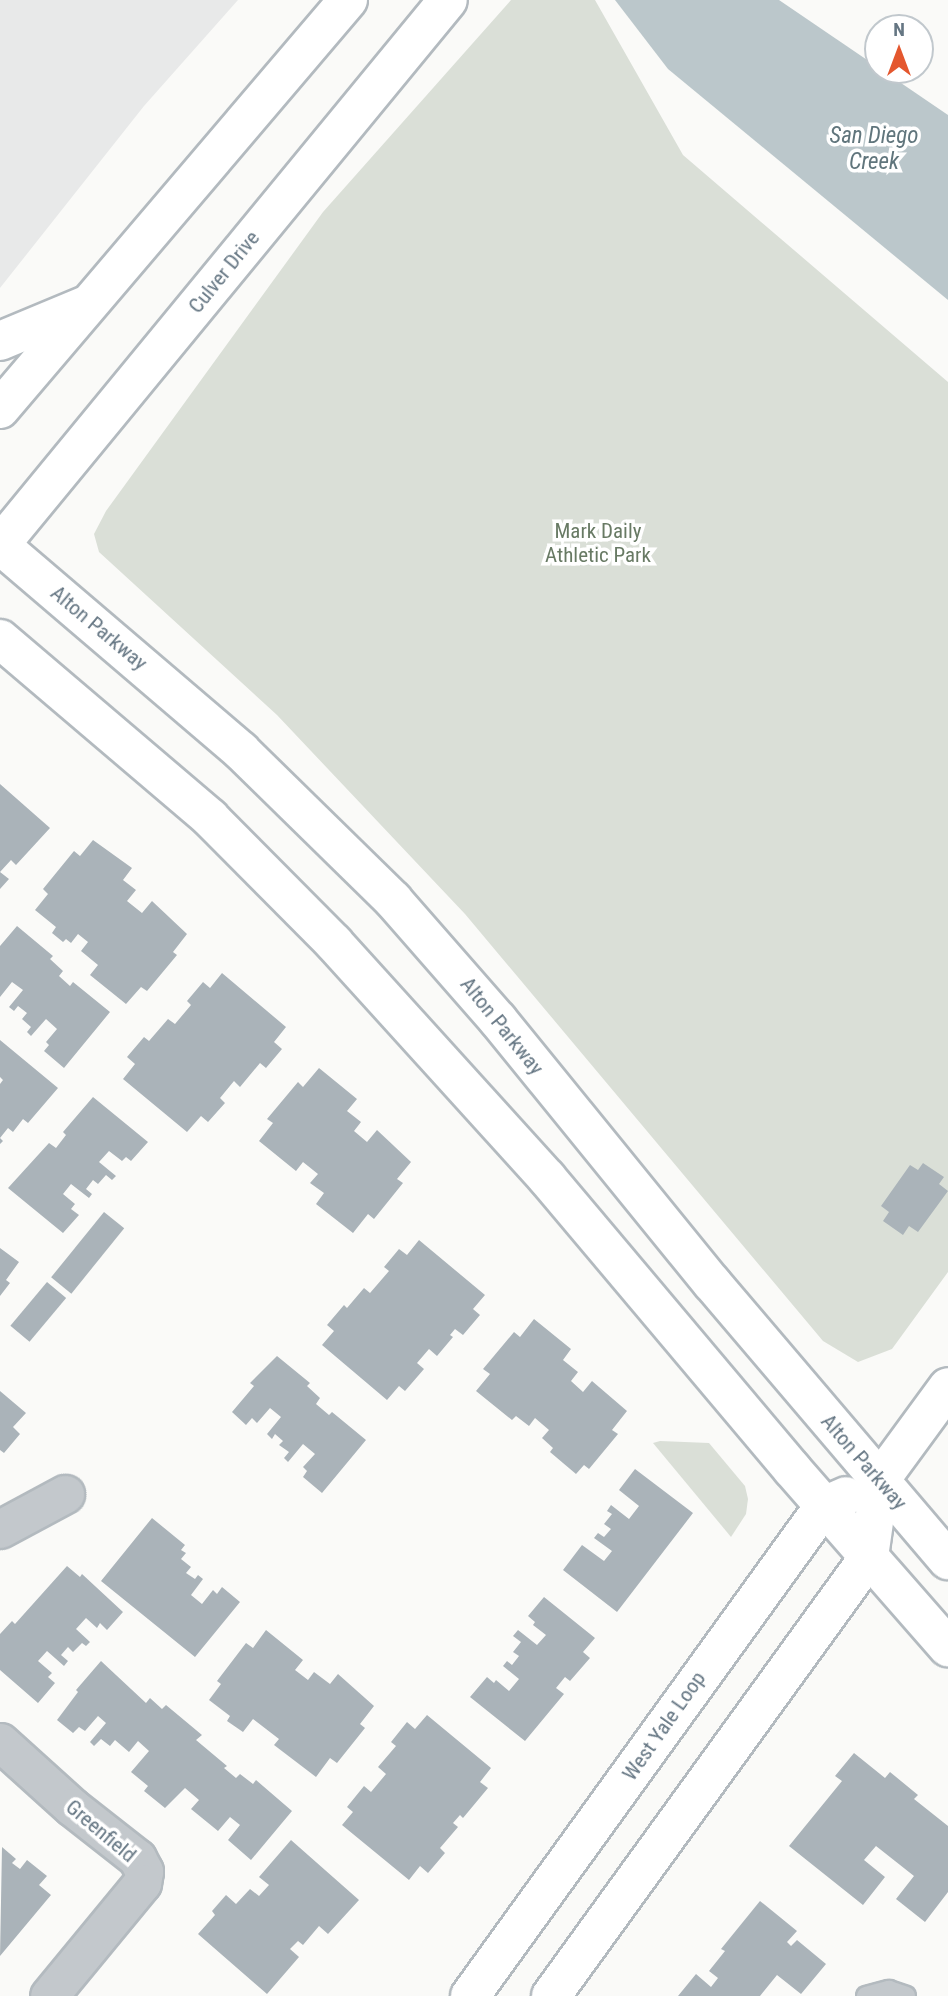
<!DOCTYPE html>
<html>
<head>
<meta charset="utf-8">
<style>
	body { margin:0 }
	#map { position:relative; width:948px; height:1996px; overflow:hidden; background:#fafaf8; font-family:"Roboto Condensed",sans-serif }
	div>[style] { position:absolute }
	.built>* { inset:0; background:#e8e9e9 }
	.green>* { inset:0; background:#dadfd7 }
	.water>* { inset:0; background:#bbc7cb }
	.building>* { inset:0; background:#aab3b9; transform-origin:0 0 }
	.roads { filter:drop-shadow(2px 0 #b3babf) drop-shadow(-2px 0 #b3babf) drop-shadow(0 2px #b3babf) drop-shadow(0 -2px #b3babf) }
	.service>* { height:18px; margin:-9px; padding:0 9px; transform-origin:9px; border-radius:9px; background:#c3c8cc }
	.minor>* { height:37px; margin:-18.5px; padding:0 18.5px; transform-origin:18.5px; border-radius:18.5px; background:#c3c8cc }
	.secondary>* { height:38px; margin:-19px; padding:0 19px; transform-origin:19px; border-radius:19px; background:#fff }
	.primary>* { height:38px; margin:-19px; padding:0 19px; transform-origin:19px; border-radius:19px; background:#fff }
	span { translate:-50% -50%; white-space:nowrap; text-align:center; line-height:1.15; -webkit-text-stroke:7px #fff; paint-order:stroke }
	.street-label { font-size:21px; color:#657683 }
	.park-label { font-size:21px; color:#687a64 }
	.water-label { font-size:23px; color:#60757c; font-style:italic }
	.north { position:absolute; left:864px; top:14px; width:70px; height:70px; box-sizing:border-box; background:#fff; border:2px solid #c1c8cd; border-radius:50%; rotate:0deg; font-size:19px; font-weight:700; line-height:28px; text-align:center; color:#657683 }
	.north::after { content:''; display:block; margin:auto; width:24px; height:32px; background:#e4572e; clip-path:polygon(50% 0,100% 100%,50% 72%,0 100%) }
</style>
</head>
<body>
<div id="map">
	<div class="built">
		<div style="clip-path:polygon(0 0,238px 0,144px 106px,0 288px)"></div>
	</div>
	<div class="green">
		<div style="clip-path:polygon(511px 0,595px 0,683px 155px,948px 382px,948px 1272px,892px 1349px,858px 1362px,823px 1341px,465px 914px,277px 715px,99px 552px,94px 534px,106px 511px,323px 212px)"></div>
		<div style="clip-path:polygon(660px 1441px,709px 1443px,745px 1486px,748px 1499px,746px 1514px,731px 1537px,653px 1443px)"></div>
	</div>
	<div class="water">
		<div style="clip-path:polygon(615px 0,779px 0,948px 115px,948px 300px,668px 69px)"></div>
	</div>
	<div class="building">
		<div style="clip-path:polygon(0 784px,50px 828px,16px 865px,11px 860px,0 872px,9px 879px,0 889px)"></div>
		<div style="clip-path:polygon(93px 840px,132px 868px,123px 880px,136px 890px,127px 901px,142px 913px,152px 901px,187px 934px,173px 952px,177px 955px,147px 991px,141px 987px,126px 1004px,90px 975px,98px 965px,81px 951px,88px 942px,78px 934px,71px 943px,66px 939px,63px 942px,52px 933px,56px 927px,35px 910px,48px 894px,43px 889px,74px 851px,80px 856px)"></div>
		<div style="clip-path:polygon(17px 926px,53px 956px,50px 959px,63px 971px,59px 976px,70px 986px,73px 982px,110px 1012px,64px 1068px,44px 1051px,49px 1045px,46px 1042px,57px 1029px,46px 1019px,31px 1036px,27px 1032px,31px 1027px,22px 1019px,27px 1013px,18px 1006px,14px 1011px,9px 1007px,23px 990px,12px 982px,0 997px,0 946px)"></div>
		<div style="clip-path:polygon(222px 973px,286px 1027px,274px 1042px,282px 1049px,266px 1068px,260px 1063px,240px 1087px,234px 1081px,220px 1098px,225px 1103px,208px 1122px,201px 1116px,187px 1132px,123px 1079px,135px 1064px,127px 1057px,144px 1037px,149px 1041px,168px 1019px,175px 1024px,191px 1005px,187px 1001px,203px 982px,210px 988px)"></div>
		<div style="clip-path:polygon(0 1040px,58px 1088px,28px 1123px,23px 1119px,13px 1132px,8px 1128px,0 1138px,3px 1141px,0 1144px,0 1084px,3px 1080px,0 1077px)"></div>
		<div style="clip-path:polygon(319px 1068px,357px 1099px,347px 1111px,361px 1122px,354px 1131px,367px 1142px,377px 1130px,411px 1162px,397px 1179px,403px 1183px,374px 1219px,368px 1214px,353px 1233px,316px 1204px,324px 1193px,310px 1183px,318px 1174px,303px 1162px,296px 1171px,259px 1141px,273px 1123px,267px 1119px,298px 1082px,303px 1087px)"></div>
		<div style="clip-path:polygon(93px 1097px,148px 1142px,131px 1161px,126px 1157px,122px 1161px,109px 1151px,99px 1162px,116px 1176px,112px 1180px,106px 1175px,98px 1184px,93px 1180px,86px 1189px,92px 1194px,89px 1198px,71px 1184px,63px 1194px,75px 1204px,71px 1209px,79px 1215px,63px 1233px,8px 1188px,49px 1143px,56px 1148px,66px 1135px,63px 1132px)"></div>
		<div style="clip-path:polygon(923px 1163px,944px 1177px,939px 1184px,948px 1191px,918px 1232px,909px 1226px,903px 1235px,883px 1221px,889px 1212px,881px 1206px,910px 1165px,918px 1170px)"></div>
		<div style="left:104px;top:1212px;width:26px;height:84px;rotate:39deg"></div>
		<div style="clip-path:polygon(419px 1240px,485px 1295px,473px 1309px,480px 1315px,463px 1335px,455px 1329px,450px 1335px,453px 1337px,437px 1356px,429px 1349px,417px 1363px,424px 1369px,405px 1391px,399px 1386px,387px 1400px,322px 1345px,334px 1331px,327px 1325px,344px 1305px,347px 1308px,364px 1288px,370px 1293px,389px 1271px,384px 1267px,399px 1249px,407px 1255px)"></div>
		<div style="clip-path:polygon(0 1248px,19px 1262px,6px 1280px,10px 1283px,0 1296px)"></div>
		<div style="left:47px;top:1282px;width:25px;height:57px;rotate:40deg"></div>
		<div style="clip-path:polygon(534px 1319px,571px 1349px,563px 1360px,578px 1372px,571px 1381px,583px 1392px,592px 1381px,627px 1411px,612px 1430px,618px 1434px,589px 1469px,584px 1465px,576px 1474px,550px 1452px,553px 1448px,542px 1438px,549px 1430px,535px 1418px,529px 1426px,516px 1416px,512px 1420px,476px 1391px,490px 1374px,483px 1369px,514px 1332px,520px 1337px)"></div>
		<div style="clip-path:polygon(277px 1356px,310px 1383px,307px 1386px,320px 1398px,316px 1404px,329px 1415px,332px 1412px,366px 1440px,322px 1493px,303px 1477px,307px 1471px,303px 1467px,315px 1454px,303px 1444px,288px 1462px,284px 1458px,289px 1452px,279px 1445px,283px 1441px,275px 1434px,272px 1439px,267px 1434px,281px 1417px,270px 1408px,257px 1423px,252px 1418px,246px 1425px,232px 1412px,254px 1386px,250px 1383px)"></div>
		<div style="clip-path:polygon(0 1391px,26px 1413px,13px 1427px,20px 1434px,4px 1453px,0 1450px)"></div>
		<div style="clip-path:polygon(635px 1469px,693px 1513px,617px 1612px,563px 1570px,582px 1545px,604px 1561px,612px 1551px,594px 1538px,598px 1533px,604px 1537px,611px 1529px,604px 1524px,612px 1514px,607px 1511px,611px 1505px,629px 1519px,639px 1506px,619px 1490px)"></div>
		<div style="clip-path:polygon(152px 1518px,185px 1545px,181px 1550px,186px 1553px,181px 1559px,191px 1567px,186px 1573px,195px 1579px,198px 1575px,203px 1579px,191px 1595px,202px 1604px,213px 1590px,217px 1594px,222px 1587px,240px 1602px,195px 1657px,101px 1581px)"></div>
		<div style="clip-path:polygon(67px 1566px,80px 1577px,82px 1574px,123px 1612px,107px 1630px,100px 1623px,97px 1628px,86px 1618px,76px 1629px,90px 1642px,86px 1646px,82px 1643px,73px 1652px,68px 1647px,61px 1655px,68px 1661px,64px 1666px,47px 1651px,38px 1661px,52px 1673px,48px 1677px,55px 1683px,38px 1703px,0 1670px,0 1634px,12px 1621px,15px 1624px)"></div>
		<div style="clip-path:polygon(544px 1597px,595px 1638px,583px 1652px,590px 1658px,570px 1681px,565px 1677px,556px 1688px,564px 1694px,525px 1741px,470px 1697px,487px 1677px,494px 1683px,496px 1680px,509px 1691px,519px 1679px,503px 1666px,507px 1661px,512px 1665px,519px 1656px,513px 1652px,521px 1642px,513px 1636px,518px 1630px,537px 1645px,546px 1635px,533px 1625px,535px 1622px,528px 1616px)"></div>
		<div style="clip-path:polygon(266px 1630px,303px 1660px,295px 1670px,308px 1680px,314px 1672px,330px 1684px,338px 1674px,374px 1706px,360px 1724px,365px 1728px,337px 1763px,330px 1758px,316px 1777px,274px 1745px,279px 1739px,253px 1719px,243px 1732px,227px 1721px,230px 1716px,209px 1700px,221px 1684px,217px 1681px,246px 1643px,253px 1648px)"></div>
		<div style="clip-path:polygon(101px 1661px,146px 1703px,150px 1698px,162px 1709px,166px 1705px,202px 1735px,196px 1740px,227px 1766px,224px 1768px,236px 1778px,240px 1774px,253px 1784px,256px 1780px,292px 1811px,251px 1860px,228px 1840px,240px 1825px,230px 1817px,218px 1831px,191px 1809px,199px 1800px,185px 1788px,165px 1808px,144px 1791px,148px 1786px,131px 1772px,149px 1751px,138px 1741px,129px 1752px,115px 1740px,110px 1746px,101px 1739px,94px 1746px,90px 1742px,106px 1723px,98px 1716px,85px 1731px,79px 1727px,73px 1733px,57px 1720px,78px 1692px,76px 1690px)"></div>
		<div style="clip-path:polygon(427px 1715px,491px 1768px,480px 1782px,488px 1788px,463px 1818px,460px 1815px,453px 1823px,458px 1827px,440px 1848px,445px 1853px,428px 1873px,420px 1866px,409px 1880px,342px 1825px,353px 1812px,347px 1807px,364px 1786px,371px 1792px,386px 1774px,378px 1767px,396px 1746px,391px 1742px,407px 1722px,415px 1729px)"></div>
		<div style="clip-path:polygon(854px 1753px,885px 1778px,890px 1772px,918px 1795px,914px 1799px,948px 1826px,948px 1892px,925px 1922px,896px 1899px,914px 1876px,876px 1846px,864px 1860px,885px 1877px,863px 1905px,789px 1846px,842px 1781px,835px 1776px)"></div>
		<div style="clip-path:polygon(291px 1840px,359px 1900px,328px 1934px,319px 1926px,303px 1945px,298px 1941px,290px 1949px,299px 1957px,267px 1994px,198px 1934px,215px 1915px,212px 1911px,226px 1895px,236px 1904px,250px 1889px,259px 1896px,269px 1885px,259px 1877px)"></div>
		<div style="clip-path:polygon(2px 1847px,16px 1859px,12px 1863px,20px 1869px,27px 1860px,47px 1876px,39px 1885px,51px 1895px,0 1956px)"></div>
		<div style="clip-path:polygon(760px 1901px,797px 1931px,787px 1942px,791px 1946px,797px 1940px,826px 1964px,801px 1994px,777px 1975px,760px 1996px,678px 1996px,696px 1974px,711px 1987px,718px 1978px,709px 1971px,725px 1951px,721px 1949px)"></div>
	</div>
	<div class="roads">
		<div class="service">
			<div style="left:866px;top:1996px;width:24px;rotate:-15deg"></div>
			<div style="left:889px;top:1990px;width:18px;rotate:19deg"></div>
		</div>
		<div class="minor">
			<div style="left:0;top:1529px;width:74px;rotate:-28.3deg"></div>
			<div style="left:0;top:1742px;width:97px;rotate:42.1deg"></div>
			<div style="left:72px;top:1807px;width:83px;rotate:38.1deg"></div>
			<div style="left:137px;top:1858px;width:15px;rotate:62deg"></div>
			<div style="left:144px;top:1871px;width:12px;rotate:99deg"></div>
			<div style="left:142px;top:1883px;width:146px;rotate:129.5deg"></div>
		</div>
		<div class="secondary">
			<div style="left:0;top:545px;width:317px;rotate:40.5deg"></div>
			<div style="left:241px;top:751px;width:213px;rotate:44.4deg"></div>
			<div style="left:393px;top:900px;width:159px;rotate:48.8deg"></div>
			<div style="left:498px;top:1020px;width:339px;rotate:50.9deg"></div>
			<div style="left:712px;top:1283px;width:364px;rotate:49.6deg"></div>
			<div style="left:0;top:639px;width:276px;rotate:40.4deg"></div>
			<div style="left:210px;top:818px;width:176px;rotate:45.2deg"></div>
			<div style="left:334px;top:943px;width:317px;rotate:47.8deg"></div>
			<div style="left:547px;top:1178px;width:380px;rotate:49.9deg"></div>
			<div style="left:792px;top:1469px;width:237px;rotate:48.8deg"></div>
			<div style="left:470px;top:1996px;width:604px;rotate:-54.15deg"></div>
			<div style="left:824px;top:1506px;width:24px;rotate:-24deg"></div>
			<div style="left:551px;top:1996px;width:542px;rotate:-54.08deg"></div>
			<div style="left:869px;top:1557px;width:78px;rotate:-81.9deg"></div>
			<div style="left:880px;top:1480px;width:115px;rotate:-53.8deg"></div>
		</div>
		<div class="primary">
			<div style="left:0;top:341px;width:91px;rotate:-22.6deg"></div>
			<div style="left:0;top:409px;width:537px;rotate:-49.61deg"></div>
			<div style="left:0;top:545px;width:705px;rotate:-50.58deg"></div>
		</div>
	</div>
	<div class="street-label">
		<span style="left:224px;top:272px;rotate:-51deg">Culver Drive</span>
		<span style="left:99px;top:628px;rotate:40deg">Alton Parkway</span>
		<span style="left:502px;top:1026px;rotate:51deg">Alton Parkway</span>
		<span style="left:864px;top:1462px;rotate:49deg">Alton Parkway</span>
		<span style="left:664px;top:1726px;rotate:-55deg">West Yale Loop</span>
		<span style="left:101px;top:1831px;rotate:40deg">Greenfield</span>
	</div>
	<div class="park-label">
		<span style="left:598px;top:543px">Mark Daily<br>Athletic Park</span>
	</div>
	<div class="water-label">
		<span style="left:874px;top:149px">San Diego<br>Creek</span>
	</div>
	<div class="north">N</div>
</div>
</body>
</html>
